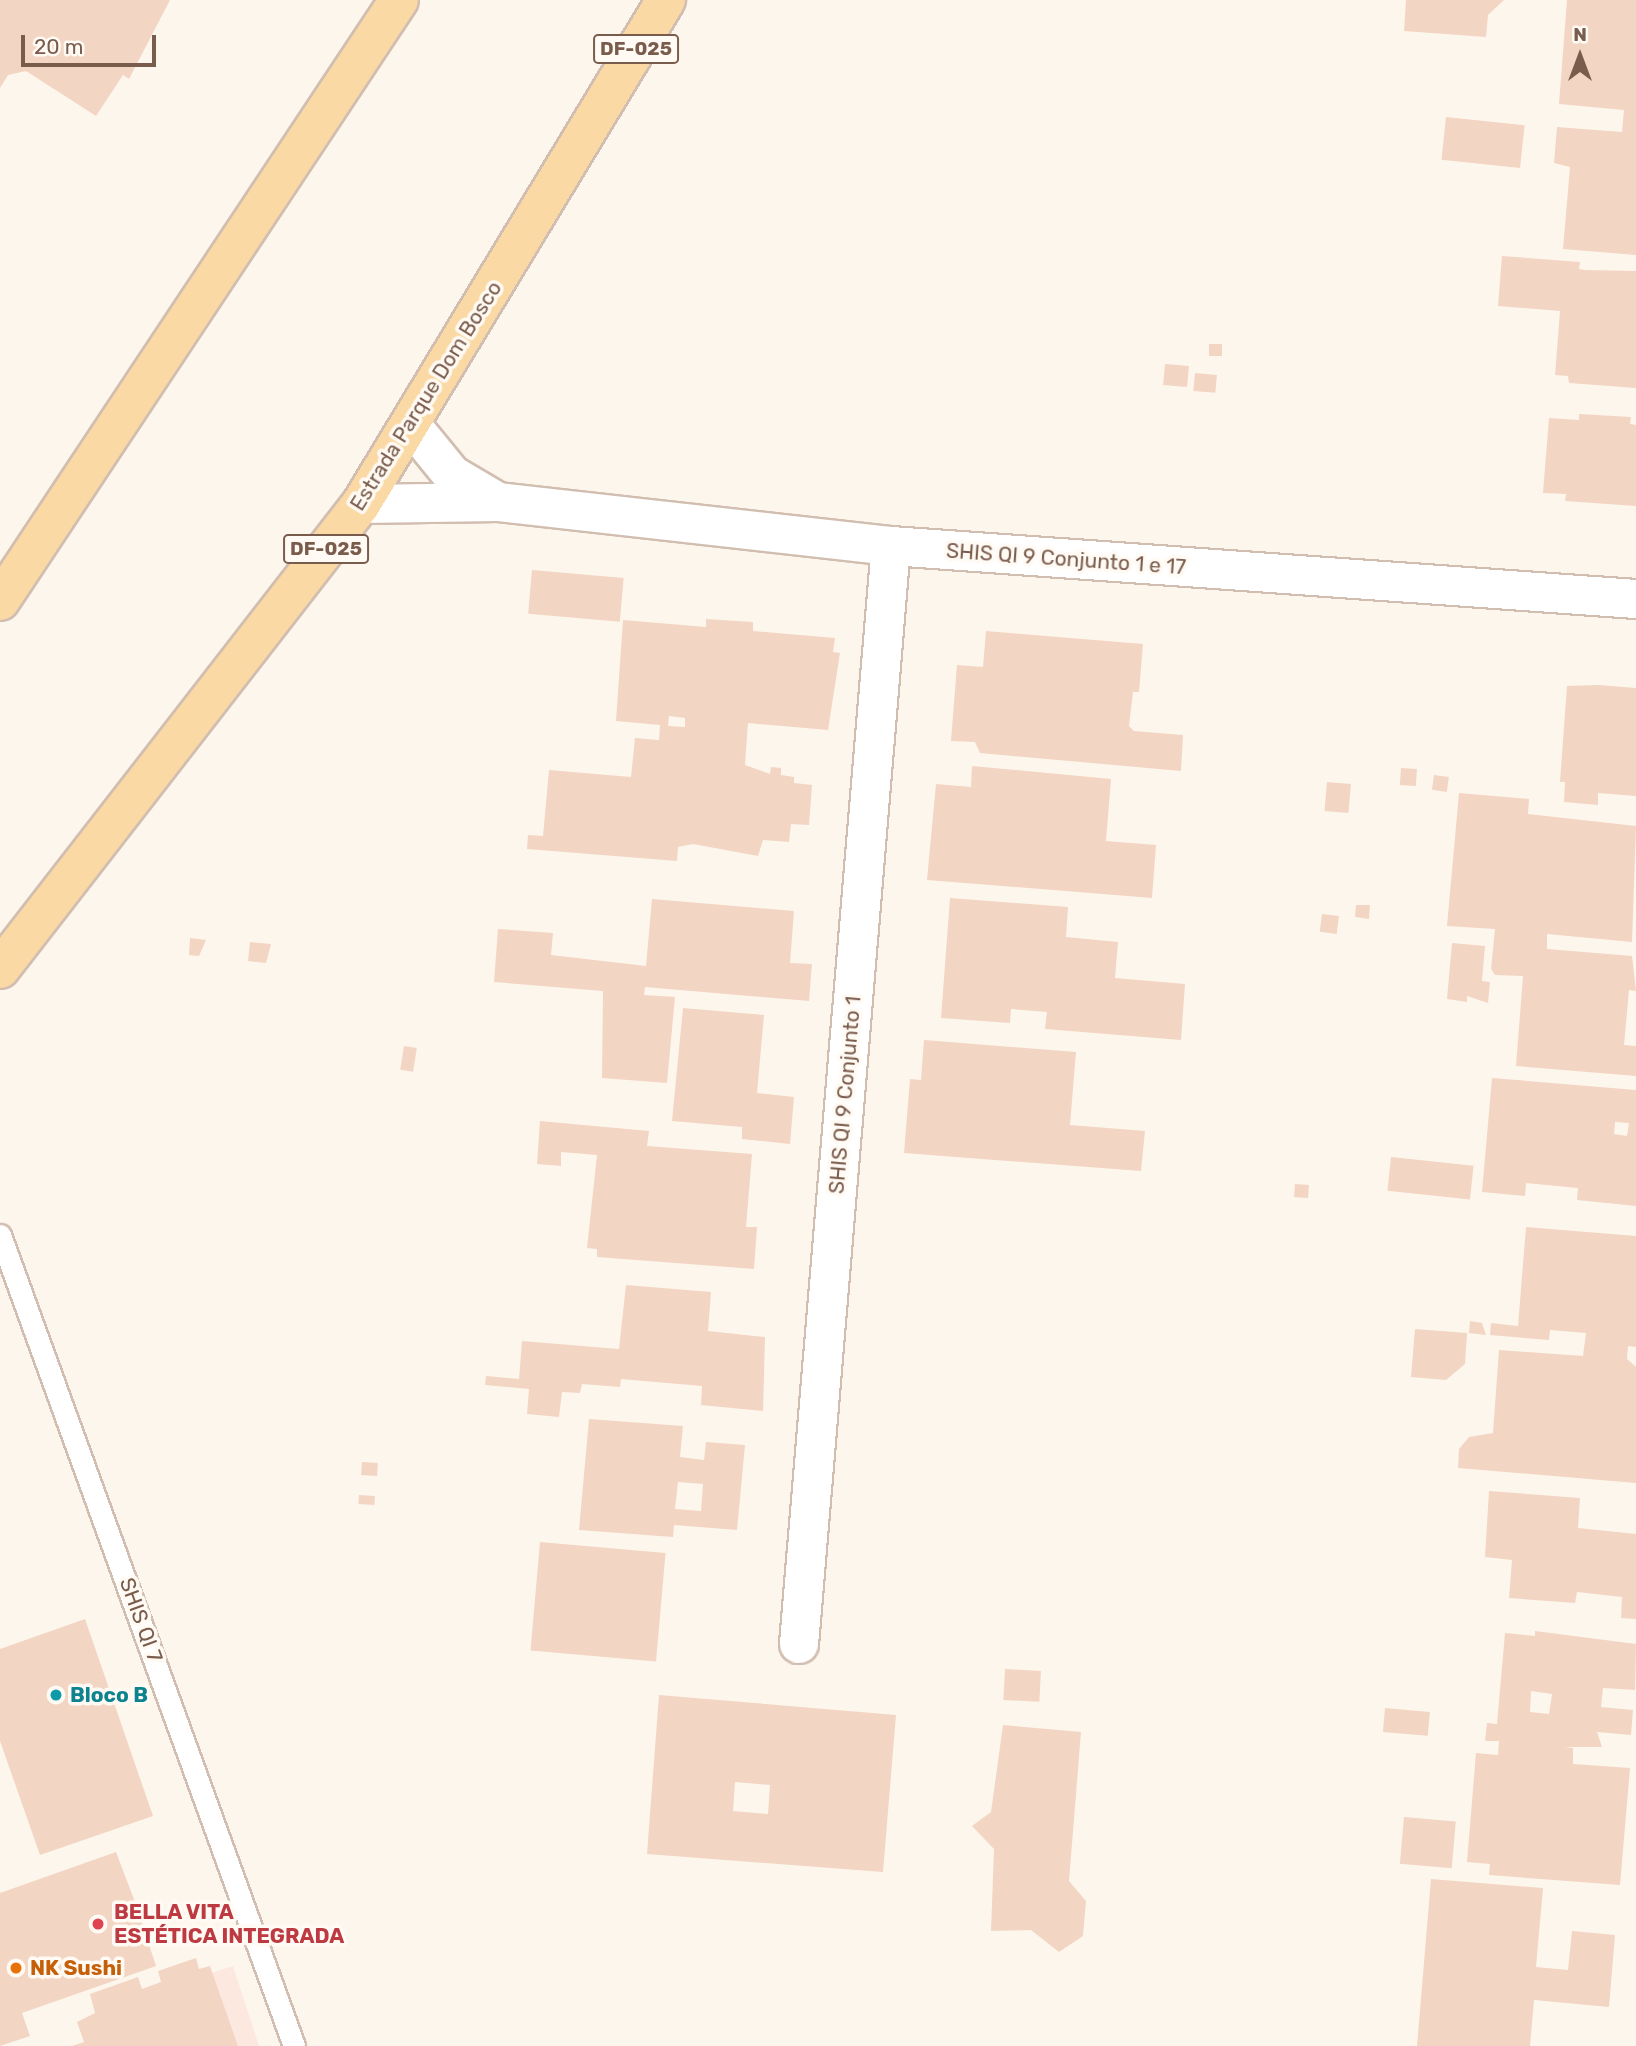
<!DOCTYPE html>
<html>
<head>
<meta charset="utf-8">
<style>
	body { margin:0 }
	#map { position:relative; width:1636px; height:2046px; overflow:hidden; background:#fdf6ec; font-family:Rubik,sans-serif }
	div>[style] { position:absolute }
	.commercial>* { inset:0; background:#fde8e0 }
	.building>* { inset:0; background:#f3d5c3; transform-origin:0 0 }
	.roads { filter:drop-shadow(2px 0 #d1beb0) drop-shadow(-2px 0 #d1beb0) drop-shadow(0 2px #d1beb0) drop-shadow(0 -2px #d1beb0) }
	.service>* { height:21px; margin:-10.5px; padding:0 10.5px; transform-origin:10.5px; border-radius:10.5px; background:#fff }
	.minor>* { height:38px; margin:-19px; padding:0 19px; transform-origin:19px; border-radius:19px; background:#fff }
	.tertiary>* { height:38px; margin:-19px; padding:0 19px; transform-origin:19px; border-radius:19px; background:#fff }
	.primary>* { height:38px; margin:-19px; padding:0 19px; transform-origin:19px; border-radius:19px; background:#fbd9a5 }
	.dots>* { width:19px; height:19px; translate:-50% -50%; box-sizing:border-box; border:4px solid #fffaf3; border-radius:50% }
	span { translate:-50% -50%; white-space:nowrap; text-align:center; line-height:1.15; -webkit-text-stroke:7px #fffaf3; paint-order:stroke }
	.shield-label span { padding:2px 5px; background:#fffaf3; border:2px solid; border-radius:5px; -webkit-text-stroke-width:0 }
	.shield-label { font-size:19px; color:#7a5c4d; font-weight:700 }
	.street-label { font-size:21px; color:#7a5c4d }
	.culture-label { font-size:21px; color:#0d838f; font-weight:700 }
	.left { translate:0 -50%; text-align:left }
	.health-label { font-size:21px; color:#be3a42; font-weight:700 }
	.food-label { font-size:21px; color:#c56008; font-weight:700 }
	.north { position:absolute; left:1545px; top:21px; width:70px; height:70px; -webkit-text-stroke:5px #fffaf3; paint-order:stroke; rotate:0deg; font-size:19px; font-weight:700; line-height:28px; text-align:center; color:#7a5c4d }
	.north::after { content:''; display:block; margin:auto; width:24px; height:32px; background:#7a5c4d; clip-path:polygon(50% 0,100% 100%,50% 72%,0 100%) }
	.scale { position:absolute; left:21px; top:35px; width:135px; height:32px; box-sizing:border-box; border:4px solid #7a5c4d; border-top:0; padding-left:9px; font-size:21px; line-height:24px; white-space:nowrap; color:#7a5c4d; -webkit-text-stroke:5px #fffaf3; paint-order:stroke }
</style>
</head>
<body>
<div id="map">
	<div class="commercial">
		<div style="clip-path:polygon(233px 1966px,259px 2046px,119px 2046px,106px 2007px)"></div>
	</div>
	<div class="building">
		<div style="clip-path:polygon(0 0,170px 0,129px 79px,123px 75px,96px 116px,26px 71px,8px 75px,0 88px)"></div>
		<div style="clip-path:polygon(1406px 0,1504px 0,1488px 15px,1486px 37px,1404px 31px)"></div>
		<div style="clip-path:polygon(1567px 0,1636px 0,1636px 255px,1563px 249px,1570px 167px,1554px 163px,1557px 127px,1622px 132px,1624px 110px,1559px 104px)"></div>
		<div style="left:1446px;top:117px;width:79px;height:43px;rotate:6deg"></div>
		<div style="clip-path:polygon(1502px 256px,1580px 262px,1579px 269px,1585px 270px,1636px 271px,1636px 388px,1569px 383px,1568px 376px,1555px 375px,1560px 311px,1498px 306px)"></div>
		<div style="left:1209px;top:344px;width:13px;height:12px"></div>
		<div style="left:1165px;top:364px;width:24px;height:21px;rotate:5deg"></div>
		<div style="left:1195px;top:373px;width:22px;height:18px;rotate:5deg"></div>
		<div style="clip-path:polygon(1579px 414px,1631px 417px,1630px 424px,1636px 425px,1636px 506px,1565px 501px,1566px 494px,1543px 493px,1549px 418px,1579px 420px)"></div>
		<div style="left:532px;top:570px;width:92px;height:44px;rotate:5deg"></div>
		<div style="clip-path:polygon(evenodd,706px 619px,753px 622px,753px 631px,835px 638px,833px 652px,840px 653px,828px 730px,748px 723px,745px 765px,770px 774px,771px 767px,781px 768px,781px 775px,794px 777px,794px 783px,812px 785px,809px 825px,791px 824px,789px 842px,763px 840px,758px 856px,693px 844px,678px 847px,677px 861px,527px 849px,528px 835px,543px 836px,549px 770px,631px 777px,635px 738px,659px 740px,660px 725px,616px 721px,623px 620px,706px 627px,706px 619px,669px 716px,685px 718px,685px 727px,668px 726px,669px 716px)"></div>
		<div style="clip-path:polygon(986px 631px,1143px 644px,1139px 692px,1133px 692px,1129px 726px,1134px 731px,1183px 735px,1181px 771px,980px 753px,975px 742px,951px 741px,957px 665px,983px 667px)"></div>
		<div style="clip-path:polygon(1599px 685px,1636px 688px,1636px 796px,1598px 793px,1598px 805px,1564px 802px,1565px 782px,1560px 782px,1567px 686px)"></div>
		<div style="clip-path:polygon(972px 766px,1111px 779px,1106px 841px,1156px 845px,1152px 898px,927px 880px,936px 784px,971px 787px)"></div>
		<div style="left:1401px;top:768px;width:16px;height:17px;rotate:4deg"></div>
		<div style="left:1434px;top:775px;width:15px;height:15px;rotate:8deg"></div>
		<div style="left:1327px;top:782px;width:24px;height:29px;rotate:5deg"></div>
		<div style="clip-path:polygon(1459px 793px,1529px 799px,1528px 814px,1636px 826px,1632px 942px,1547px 934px,1547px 949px,1632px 956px,1636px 991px,1629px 990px,1624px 1045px,1636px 1046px,1636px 1076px,1516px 1066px,1523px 976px,1495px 975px,1491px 969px,1495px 929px,1447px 926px)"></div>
		<div style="clip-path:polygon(950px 898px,1068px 907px,1066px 937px,1118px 942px,1115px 978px,1185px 984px,1181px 1040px,1045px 1029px,1047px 1012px,1011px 1009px,1010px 1023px,941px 1018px)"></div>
		<div style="clip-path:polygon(652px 899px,794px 911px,790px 963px,812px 964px,809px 1001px,645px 987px,644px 995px,675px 997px,667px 1083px,602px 1078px,603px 991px,494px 982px,498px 929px,553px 933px,551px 955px,646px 966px)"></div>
		<div style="clip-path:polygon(1356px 905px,1370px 905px,1369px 919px,1355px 917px)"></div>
		<div style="left:1322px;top:914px;width:17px;height:18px;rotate:7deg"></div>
		<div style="clip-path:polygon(190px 938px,206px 940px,199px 956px,189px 955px)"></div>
		<div style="clip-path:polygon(250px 942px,271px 944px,266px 963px,248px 961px)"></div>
		<div style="clip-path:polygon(1452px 943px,1485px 946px,1482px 981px,1490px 982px,1488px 1003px,1467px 996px,1467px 1002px,1447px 999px)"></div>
		<div style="clip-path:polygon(683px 1008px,764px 1015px,757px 1093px,794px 1097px,790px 1144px,742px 1139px,742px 1127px,672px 1121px)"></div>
		<div style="clip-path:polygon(924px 1040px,1076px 1052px,1070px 1125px,1145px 1131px,1141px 1171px,904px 1153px,910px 1079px,921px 1080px)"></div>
		<div style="left:404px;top:1046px;width:13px;height:24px;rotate:9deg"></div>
		<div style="clip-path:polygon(evenodd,1492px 1078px,1636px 1090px,1636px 1206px,1577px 1200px,1578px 1188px,1526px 1183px,1525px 1196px,1482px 1192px,1492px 1078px,1615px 1122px,1629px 1123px,1627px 1136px,1614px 1134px,1615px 1122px)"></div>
		<div style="clip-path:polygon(540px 1121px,649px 1131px,647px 1146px,752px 1154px,746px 1227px,757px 1227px,754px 1269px,597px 1257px,597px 1249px,587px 1248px,597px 1155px,561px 1152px,561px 1166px,537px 1164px)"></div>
		<div style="left:1391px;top:1157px;width:83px;height:34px;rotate:6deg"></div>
		<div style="left:1295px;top:1184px;width:14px;height:13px;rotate:4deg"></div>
		<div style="clip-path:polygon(1526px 1227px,1636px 1236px,1636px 1347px,1628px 1346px,1627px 1359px,1636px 1367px,1636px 1483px,1458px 1468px,1459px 1449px,1469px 1437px,1493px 1433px,1499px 1350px,1583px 1356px,1586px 1333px,1550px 1330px,1549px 1340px,1490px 1335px,1491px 1323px,1518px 1326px)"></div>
		<div style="clip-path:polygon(626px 1285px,711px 1292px,708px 1331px,765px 1337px,763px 1411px,701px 1405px,702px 1386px,621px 1379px,620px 1387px,582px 1384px,580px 1393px,562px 1392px,559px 1417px,527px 1414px,529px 1389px,485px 1385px,486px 1376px,519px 1379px,522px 1341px,619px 1349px)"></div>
		<div style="clip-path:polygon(1470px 1321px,1482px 1323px,1486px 1335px,1469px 1333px)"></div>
		<div style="clip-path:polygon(1415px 1329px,1467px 1333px,1465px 1364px,1446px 1380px,1411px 1377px)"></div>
		<div style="clip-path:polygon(evenodd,589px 1419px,683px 1426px,680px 1457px,704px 1460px,706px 1442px,745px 1445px,737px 1530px,674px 1525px,673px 1537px,579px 1530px,589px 1419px,678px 1482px,703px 1484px,701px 1511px,675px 1509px,678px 1482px)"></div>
		<div style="left:362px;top:1462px;width:16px;height:13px;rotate:4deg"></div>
		<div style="clip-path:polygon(1489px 1491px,1580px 1498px,1578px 1528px,1636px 1534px,1636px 1619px,1621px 1618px,1622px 1597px,1577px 1592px,1575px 1603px,1509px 1598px,1512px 1560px,1485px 1557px)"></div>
		<div style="left:359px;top:1495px;width:16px;height:9px;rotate:4deg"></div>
		<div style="left:540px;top:1542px;width:126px;height:109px;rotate:5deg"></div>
		<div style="clip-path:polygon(85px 1619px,153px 1816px,40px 1855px,0 1741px,0 1649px)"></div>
		<div style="clip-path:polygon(evenodd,1535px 1631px,1636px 1644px,1635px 1690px,1603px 1688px,1601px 1707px,1633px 1710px,1631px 1735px,1597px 1732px,1602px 1747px,1564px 1747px,1573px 1748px,1573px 1764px,1630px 1768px,1620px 1885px,1489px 1875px,1490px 1864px,1467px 1862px,1476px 1753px,1498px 1755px,1499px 1741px,1485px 1741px,1487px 1723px,1497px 1724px,1505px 1633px,1535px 1636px,1535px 1631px,1531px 1691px,1552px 1694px,1549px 1714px,1530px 1712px,1531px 1691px)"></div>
		<div style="left:1005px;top:1669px;width:36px;height:31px;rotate:3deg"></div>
		<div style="clip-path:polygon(evenodd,659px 1695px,896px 1715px,883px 1872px,647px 1854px,659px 1695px,735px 1782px,770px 1785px,768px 1814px,733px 1811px,735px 1782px)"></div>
		<div style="left:1385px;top:1708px;width:45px;height:24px;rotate:5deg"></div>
		<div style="clip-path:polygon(1003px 1725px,1081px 1732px,1069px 1881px,1086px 1901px,1083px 1936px,1059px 1952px,1031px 1930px,991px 1931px,994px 1849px,972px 1826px,991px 1812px)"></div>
		<div style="left:1404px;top:1817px;width:52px;height:47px;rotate:5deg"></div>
		<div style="clip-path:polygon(116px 1852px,135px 1902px,116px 1908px,121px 1921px,139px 1914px,156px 1966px,22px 2013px,30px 2036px,0 2046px,0 1893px)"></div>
		<div style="clip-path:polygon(1431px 1879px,1543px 1888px,1536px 1967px,1568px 1970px,1572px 1931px,1615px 1935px,1609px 2007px,1534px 2000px,1530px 2046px,1417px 2046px)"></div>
		<div style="clip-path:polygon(196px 1958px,199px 1969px,210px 1966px,238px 2046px,72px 2046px,84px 2042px,77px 2022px,95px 2013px,90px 1994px,138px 1977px,142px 1989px,161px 1982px,158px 1971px)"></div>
	</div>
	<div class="roads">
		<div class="service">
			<div style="left:0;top:1235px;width:863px;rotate:70.07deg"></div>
		</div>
		<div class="minor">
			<div style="left:799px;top:1644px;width:1102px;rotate:-85.21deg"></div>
		</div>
		<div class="tertiary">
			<div style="left:412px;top:426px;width:63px;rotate:50.8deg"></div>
			<div style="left:452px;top:475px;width:53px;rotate:30.4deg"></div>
			<div style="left:361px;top:504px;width:137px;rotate:-0.8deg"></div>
			<div style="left:498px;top:502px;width:395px;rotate:6.4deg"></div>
			<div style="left:891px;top:546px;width:747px;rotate:4.07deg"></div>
		</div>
		<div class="primary">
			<div style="left:0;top:601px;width:721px;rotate:-56.42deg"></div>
			<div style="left:0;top:969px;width:589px;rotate:-52.18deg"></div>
			<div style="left:361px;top:504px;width:589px;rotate:-58.82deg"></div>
		</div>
	</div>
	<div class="dots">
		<div style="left:56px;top:1695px;background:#0f9aa8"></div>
		<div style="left:98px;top:1924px;background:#e0444e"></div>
		<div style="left:16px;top:1968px;background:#e8710a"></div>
	</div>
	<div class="shield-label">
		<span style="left:636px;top:49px">DF-025</span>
		<span style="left:326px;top:549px">DF-025</span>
	</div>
	<div class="street-label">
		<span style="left:426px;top:396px;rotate:-58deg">Estrada Parque Dom Bosco</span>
		<span style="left:1066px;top:559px;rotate:4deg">SHIS QI 9 Conjunto 1 e 17</span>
		<span style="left:845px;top:1095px;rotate:-85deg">SHIS QI 9 Conjunto 1</span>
		<span style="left:141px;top:1620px;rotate:70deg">SHIS QI 7</span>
	</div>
	<div class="culture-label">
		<span class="left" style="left:70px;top:1695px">Bloco B</span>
	</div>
	<div class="health-label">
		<span class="left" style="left:114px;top:1924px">BELLA VITA<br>ESTÉTICA INTEGRADA</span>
	</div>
	<div class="food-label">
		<span class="left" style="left:30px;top:1968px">NK Sushi</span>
	</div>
	<div class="north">N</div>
	<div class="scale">20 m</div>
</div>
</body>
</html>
